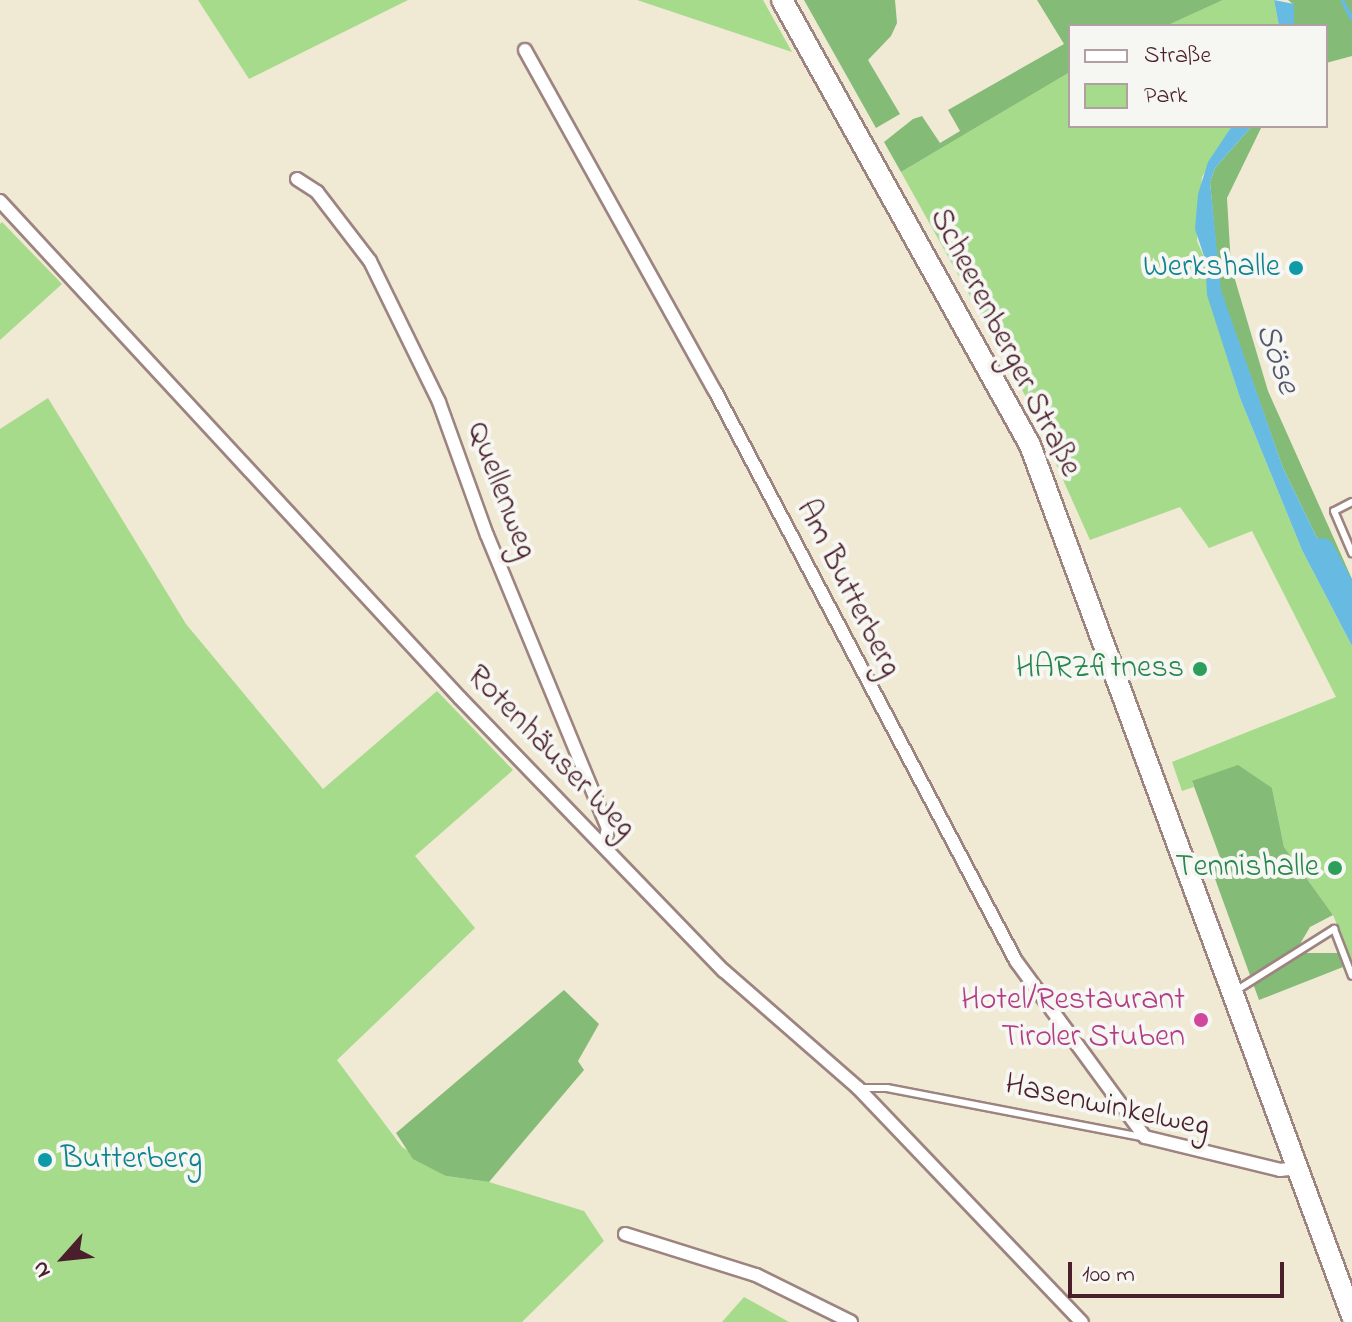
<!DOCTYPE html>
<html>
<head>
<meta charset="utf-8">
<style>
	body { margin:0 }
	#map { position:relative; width:1352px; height:1322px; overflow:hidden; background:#f0e9d4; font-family:"Indie Flower",sans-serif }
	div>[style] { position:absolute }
	.green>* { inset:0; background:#a5db8b }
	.forest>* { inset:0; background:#84bb77 }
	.water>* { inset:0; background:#67bbe3 }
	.stream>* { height:4px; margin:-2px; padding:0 2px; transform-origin:2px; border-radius:2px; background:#67bbe3 }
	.river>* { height:26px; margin:-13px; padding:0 13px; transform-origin:13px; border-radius:13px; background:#67bbe3 }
	.roads { filter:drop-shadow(2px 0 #9d8480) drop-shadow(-2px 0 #9d8480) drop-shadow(0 2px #9d8480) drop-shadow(0 -2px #9d8480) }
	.service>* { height:6px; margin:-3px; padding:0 3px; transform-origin:3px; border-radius:3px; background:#fff }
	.minor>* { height:12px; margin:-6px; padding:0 6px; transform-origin:6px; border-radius:6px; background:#fff }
	.primary>* { height:20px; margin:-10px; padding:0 10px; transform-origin:10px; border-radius:10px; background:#fff }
	.dots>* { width:22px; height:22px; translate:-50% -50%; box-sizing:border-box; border:4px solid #f6f6f2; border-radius:50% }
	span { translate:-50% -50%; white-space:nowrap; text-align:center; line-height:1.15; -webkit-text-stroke:8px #f6f6f2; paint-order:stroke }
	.culture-label { font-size:32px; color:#0d838f }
	.right { translate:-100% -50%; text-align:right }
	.left { translate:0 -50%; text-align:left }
	.street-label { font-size:32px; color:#4a1f2b }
	.leisure-label { font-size:32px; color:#27864d }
	.hotel-label { font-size:32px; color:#b23c85 }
	.water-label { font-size:34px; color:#54566b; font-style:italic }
	.legend { position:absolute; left:1068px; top:24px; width:260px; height:104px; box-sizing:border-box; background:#f6f6f2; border:2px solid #b1a0a2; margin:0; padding:10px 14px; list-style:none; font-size:24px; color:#4a1f2b }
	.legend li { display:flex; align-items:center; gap:16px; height:40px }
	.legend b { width:40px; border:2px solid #b1a0a2 }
	.north { position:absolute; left:24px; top:1218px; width:80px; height:80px; -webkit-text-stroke:6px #f6f6f2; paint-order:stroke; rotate:243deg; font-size:22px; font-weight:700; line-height:32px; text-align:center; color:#4a1f2b }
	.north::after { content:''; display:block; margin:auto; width:28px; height:36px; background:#4a1f2b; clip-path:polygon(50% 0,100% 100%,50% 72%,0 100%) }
	.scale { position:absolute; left:1068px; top:1262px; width:216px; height:36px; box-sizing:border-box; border:4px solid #4a1f2b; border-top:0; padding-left:10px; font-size:24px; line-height:28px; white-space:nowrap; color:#4a1f2b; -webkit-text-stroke:6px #f6f6f2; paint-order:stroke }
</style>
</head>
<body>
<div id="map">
	<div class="green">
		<div style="clip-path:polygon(198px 0,408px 0,249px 79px)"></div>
		<div style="clip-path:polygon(637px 0,763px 0,792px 52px)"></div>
		<div style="clip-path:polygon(1223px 0,1274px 0,1279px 26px,1166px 26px)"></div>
		<div style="clip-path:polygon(1070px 72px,1070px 126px,1232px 126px,1202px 177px,1197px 241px,1205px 259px,1208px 295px,1240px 398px,1302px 550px,1352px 646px,1352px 961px,1333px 915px,1284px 847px,1272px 788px,1192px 782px,1194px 787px,1182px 791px,1172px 762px,1336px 697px,1252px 531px,1209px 548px,1180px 507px,1090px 540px,1026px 397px,901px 172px)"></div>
		<div style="clip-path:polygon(2px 222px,62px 284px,0 340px,0 224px)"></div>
		<div style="clip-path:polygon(48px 398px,186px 624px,323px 789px,437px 691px,513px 770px,415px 856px,475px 928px,337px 1060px,402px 1147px,446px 1176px,489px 1182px,584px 1211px,604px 1241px,522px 1322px,0 1322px,0 429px)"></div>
		<div style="clip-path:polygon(744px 1297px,789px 1322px,722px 1322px)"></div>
	</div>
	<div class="forest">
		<div style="clip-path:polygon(804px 0,895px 0,897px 23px,891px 36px,868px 60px,900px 114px,876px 128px)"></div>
		<div style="clip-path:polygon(1037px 0,1223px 0,1166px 26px,1070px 26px,1070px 72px,901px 172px,884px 142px,913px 119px,922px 116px,940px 143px,960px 131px,948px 110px,1064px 44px)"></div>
		<div style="clip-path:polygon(1288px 0,1352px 0,1352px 56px,1326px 63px,1326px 26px,1294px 26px,1294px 5px)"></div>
		<div style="clip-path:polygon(1252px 126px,1262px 126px,1227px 198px,1231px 266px,1268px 391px,1352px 579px,1352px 610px,1283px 468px,1220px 290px,1210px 182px,1215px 168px)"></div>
		<div style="clip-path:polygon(1238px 765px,1272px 788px,1284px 847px,1333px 915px,1310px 927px,1300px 944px,1305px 953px,1338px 953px,1343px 967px,1259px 1000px,1210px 865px,1221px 860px,1192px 781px)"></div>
		<div style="clip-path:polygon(564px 990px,599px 1024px,578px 1061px,584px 1070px,489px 1182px,446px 1176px,413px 1159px,396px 1133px)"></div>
	</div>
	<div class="water">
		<div style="clip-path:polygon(1274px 0,1294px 4px,1294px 26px,1279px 26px)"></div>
		<div style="clip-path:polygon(1232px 126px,1252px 126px,1215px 168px,1210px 182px,1221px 290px,1283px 468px,1352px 610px,1352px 646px,1302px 550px,1240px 398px,1207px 295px,1205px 259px,1195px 229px,1198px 194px,1208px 162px)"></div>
	</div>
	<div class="stream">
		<div style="left:1343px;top:2px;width:19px;rotate:62deg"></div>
	</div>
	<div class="river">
		<div style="left:1322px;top:551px;width:64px;rotate:62.2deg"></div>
	</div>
	<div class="roads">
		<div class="service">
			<div style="left:1352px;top:502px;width:20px;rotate:153deg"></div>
			<div style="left:1334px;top:511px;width:46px;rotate:66.8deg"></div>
			<div style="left:1237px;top:990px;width:115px;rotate:-32.2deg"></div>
			<div style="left:1334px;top:929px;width:50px;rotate:69deg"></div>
			<div style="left:861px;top:1088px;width:26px"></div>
			<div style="left:887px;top:1088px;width:259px;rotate:10.9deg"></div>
		</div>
		<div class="minor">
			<div style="left:525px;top:50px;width:390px;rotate:60.9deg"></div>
			<div style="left:715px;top:391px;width:645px;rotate:62.16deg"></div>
			<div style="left:1016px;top:961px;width:218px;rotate:53.8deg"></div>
			<div style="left:1145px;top:1137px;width:139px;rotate:13.7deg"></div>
			<div style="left:1280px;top:1170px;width:17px;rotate:-7deg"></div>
			<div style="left:297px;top:179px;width:24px;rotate:33deg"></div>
			<div style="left:317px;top:192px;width:87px;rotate:52.5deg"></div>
			<div style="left:370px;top:261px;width:157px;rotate:63.9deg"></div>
			<div style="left:439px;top:402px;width:141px;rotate:70.2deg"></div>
			<div style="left:487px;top:535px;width:317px;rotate:67.6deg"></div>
			<div style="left:608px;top:828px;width:19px;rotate:102deg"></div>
			<div style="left:0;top:201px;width:677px;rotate:47.21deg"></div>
			<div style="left:460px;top:698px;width:380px;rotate:46deg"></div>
			<div style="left:724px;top:971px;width:178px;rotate:41.1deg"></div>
			<div style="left:858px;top:1088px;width:324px;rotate:46.3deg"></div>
			<div style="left:625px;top:1234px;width:137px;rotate:17.4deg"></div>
			<div style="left:756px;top:1275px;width:106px;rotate:26.3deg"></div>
		</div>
		<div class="primary">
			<div style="left:782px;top:0;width:509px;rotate:60.87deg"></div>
			<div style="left:1030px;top:445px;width:929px;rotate:69.71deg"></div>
		</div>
	</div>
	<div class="dots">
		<div style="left:1296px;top:268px;background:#0f9aa8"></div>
		<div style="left:1200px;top:669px;background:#2e9e5b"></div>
		<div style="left:1335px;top:868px;background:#2e9e5b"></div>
		<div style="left:1201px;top:1020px;background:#d1479c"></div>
		<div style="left:45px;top:1160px;background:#0f9aa8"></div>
	</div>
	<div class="culture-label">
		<span class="right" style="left:1280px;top:268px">Werkshalle</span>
		<span class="left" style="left:61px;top:1160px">Butterberg</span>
	</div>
	<div class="street-label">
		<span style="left:1004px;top:343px;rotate:63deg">Scheerenberger Straße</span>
		<span style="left:500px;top:491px;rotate:69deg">Quellenweg</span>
		<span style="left:847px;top:589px;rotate:63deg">Am Butterberg</span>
		<span style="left:550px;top:753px;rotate:46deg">Rotenhäuser Weg</span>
		<span style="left:1107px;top:1107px;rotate:12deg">Hasenwinkelweg</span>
	</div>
	<div class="leisure-label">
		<span class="right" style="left:1184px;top:669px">HARZfitness</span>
		<span class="right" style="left:1319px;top:868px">Tennishalle</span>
	</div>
	<div class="hotel-label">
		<span class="right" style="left:1185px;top:1020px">Hotel/Restaurant<br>Tiroler Stuben</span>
	</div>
	<div class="water-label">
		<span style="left:1276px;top:359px;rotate:70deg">Söse</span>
	</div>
	<ul class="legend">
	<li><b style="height:10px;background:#fff"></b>Straße</li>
	<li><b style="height:22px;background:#a5db8b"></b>Park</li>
	</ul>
	<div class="north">N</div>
	<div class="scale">100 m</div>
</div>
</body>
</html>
